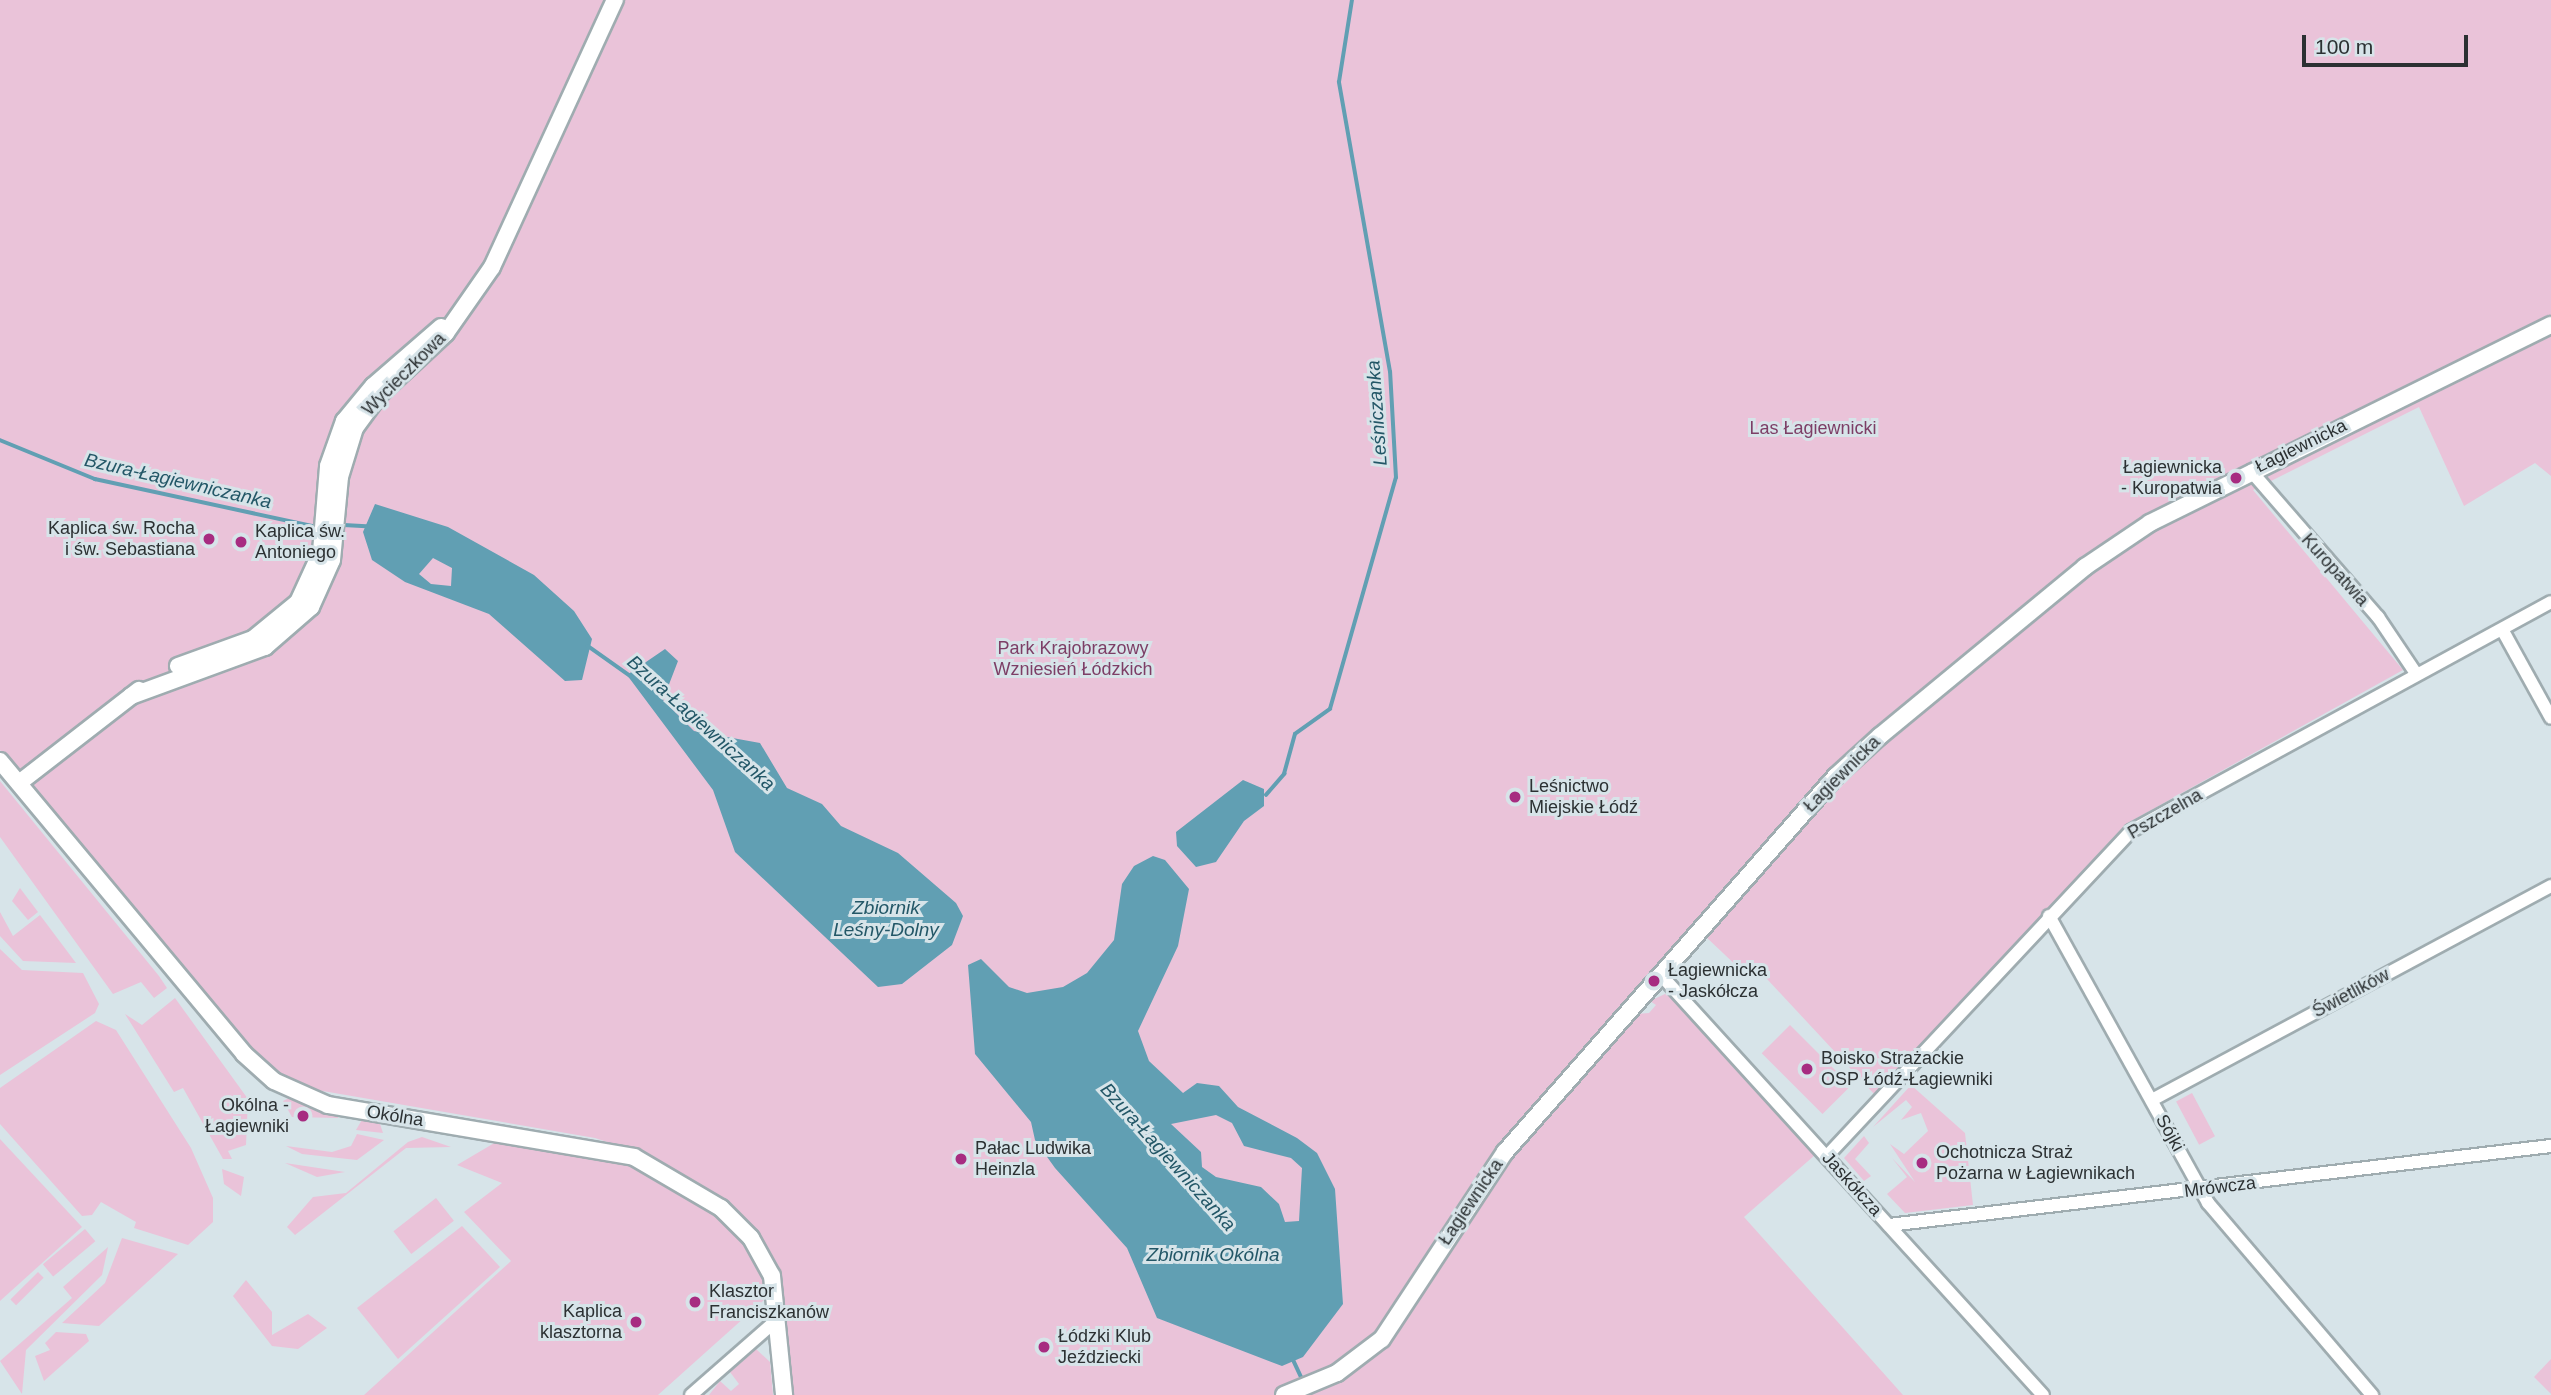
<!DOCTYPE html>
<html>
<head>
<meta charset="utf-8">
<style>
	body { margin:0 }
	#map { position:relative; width:2551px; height:1395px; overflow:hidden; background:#d7e4e9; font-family:Helvetica,sans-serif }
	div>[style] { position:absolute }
	.green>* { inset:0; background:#eac3d9; transform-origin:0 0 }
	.water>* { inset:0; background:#619fb3 }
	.stream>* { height:3.5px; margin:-1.75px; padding:0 1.75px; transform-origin:1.75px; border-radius:1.75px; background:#619fb3 }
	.roads { filter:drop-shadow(2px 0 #9facb0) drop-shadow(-2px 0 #9facb0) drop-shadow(0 2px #9facb0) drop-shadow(0 -2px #9facb0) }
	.minor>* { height:12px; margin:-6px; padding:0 6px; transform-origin:6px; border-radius:6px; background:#fff }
	.tertiary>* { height:16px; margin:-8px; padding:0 8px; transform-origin:8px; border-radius:8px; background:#fff }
	.dots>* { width:19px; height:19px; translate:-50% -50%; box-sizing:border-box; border:4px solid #d7e4e9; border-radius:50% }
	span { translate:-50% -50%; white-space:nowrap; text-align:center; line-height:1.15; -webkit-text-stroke:6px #d7e4e9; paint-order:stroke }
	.street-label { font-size:18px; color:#2c3133 }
	.park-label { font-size:18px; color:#7d3e66 }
	.poi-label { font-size:18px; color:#2c3133 }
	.right { translate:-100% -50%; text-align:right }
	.left { translate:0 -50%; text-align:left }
	.water-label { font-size:19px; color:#235767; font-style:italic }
	.scale { position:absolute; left:2302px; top:35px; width:166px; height:32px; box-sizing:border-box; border:4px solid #2c3133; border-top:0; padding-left:9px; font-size:21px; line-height:24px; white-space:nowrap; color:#2c3133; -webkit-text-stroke:5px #d7e4e9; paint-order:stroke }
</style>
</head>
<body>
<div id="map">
	<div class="green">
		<div style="clip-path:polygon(0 0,2551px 0,2551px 476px,2535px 463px,2464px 506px,2419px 407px,2253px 490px,2403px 670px,2126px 824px,1875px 1095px,1755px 966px,1742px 971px,1705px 936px,1636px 1014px,1649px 1013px,1656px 1005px,1650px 1001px,1667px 993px,1815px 1155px,1744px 1217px,1903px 1395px,777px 1395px,774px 1291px,658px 1395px,364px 1395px,511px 1261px,464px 1212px,502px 1183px,457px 1165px,496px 1142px,617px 1163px,631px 1150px,595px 1138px,282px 1084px,0 750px)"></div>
		<div style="clip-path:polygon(0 781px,159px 976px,167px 988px,154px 998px,141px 982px,113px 994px,0 837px)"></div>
		<div style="clip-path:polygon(20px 888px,38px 912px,28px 920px,12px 901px)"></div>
		<div style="clip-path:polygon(0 912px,13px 936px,40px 915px,76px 963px,23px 961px,0 936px)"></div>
		<div style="clip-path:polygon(0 949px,22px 970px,83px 973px,99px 1004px,95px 1013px,0 1075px)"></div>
		<div style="clip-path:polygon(175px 998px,248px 1099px,246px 1145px,228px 1151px,232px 1159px,223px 1159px,183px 1088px,174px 1092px,125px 1014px,142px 1025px)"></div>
		<div style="clip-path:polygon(96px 1021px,116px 1030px,191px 1148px,213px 1198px,213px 1222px,188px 1245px,134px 1228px,136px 1222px,101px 1202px,92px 1215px,82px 1216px,0 1124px,0 1088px)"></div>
		<div style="left:1790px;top:1025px;width:86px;height:40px;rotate:45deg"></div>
		<div style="clip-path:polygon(1911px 1085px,1965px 1133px,1973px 1205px,1905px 1213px,1887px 1194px,1907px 1177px,1892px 1158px,1915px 1182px,1890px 1144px,1904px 1154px,1928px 1131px,1921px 1113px,1901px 1120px,1912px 1107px,1906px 1100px,1873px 1127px)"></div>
		<div style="left:2192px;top:1093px;width:49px;height:18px;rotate:62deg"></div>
		<div style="clip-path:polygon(291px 1097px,338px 1114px,338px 1118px,292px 1117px,283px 1101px)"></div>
		<div style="clip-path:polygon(363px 1118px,379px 1121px,383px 1133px,356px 1130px)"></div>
		<div style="clip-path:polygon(357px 1134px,384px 1140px,357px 1160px,302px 1154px,286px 1146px,332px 1152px,351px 1146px)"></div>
		<div style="clip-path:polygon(1864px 1136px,1869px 1143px,1855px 1159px,1871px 1176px,1864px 1181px,1844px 1158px)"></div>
		<div style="clip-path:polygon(422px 1137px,451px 1147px,406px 1148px,295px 1235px,287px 1227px,313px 1197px,346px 1193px,408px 1142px)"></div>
		<div style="clip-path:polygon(0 1139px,82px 1227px,0 1301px)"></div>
		<div style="clip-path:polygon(285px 1163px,345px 1172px,317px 1177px)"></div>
		<div style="clip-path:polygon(222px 1169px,244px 1177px,241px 1196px,224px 1184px)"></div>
		<div style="left:436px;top:1198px;width:29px;height:54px;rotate:52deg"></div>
		<div style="clip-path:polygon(462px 1226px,500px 1267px,398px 1359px,357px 1308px)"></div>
		<div style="left:85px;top:1229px;width:16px;height:55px;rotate:50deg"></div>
		<div style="clip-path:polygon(122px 1238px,178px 1254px,99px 1326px,62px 1323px,105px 1283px)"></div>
		<div style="clip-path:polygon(108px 1247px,102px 1275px,26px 1350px,22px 1394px,0 1361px,72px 1298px,63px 1287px)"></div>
		<div style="left:38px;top:1272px;width:8px;height:39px;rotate:45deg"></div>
		<div style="clip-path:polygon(246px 1280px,272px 1312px,272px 1335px,308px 1314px,327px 1328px,298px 1349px,272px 1346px,233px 1296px)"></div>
		<div style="clip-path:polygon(56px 1332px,86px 1334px,89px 1341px,44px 1381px,35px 1356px,50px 1350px,45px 1343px)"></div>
		<div style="clip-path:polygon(756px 1349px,770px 1362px,773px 1395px,709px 1395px,720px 1381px,731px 1391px,739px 1384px,730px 1372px)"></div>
		<div style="clip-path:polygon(2551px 1359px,2551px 1394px,2534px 1377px)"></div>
	</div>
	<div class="water">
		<div style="clip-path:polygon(evenodd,375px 504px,448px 527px,534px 575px,574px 611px,592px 639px,582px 680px,565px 681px,489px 614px,405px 582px,372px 560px,363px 532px,375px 504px,433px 558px,452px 568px,451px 586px,431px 584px,419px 574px,433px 558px)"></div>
		<div style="clip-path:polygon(665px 649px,678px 661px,663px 700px,694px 731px,760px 743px,787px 788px,822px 804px,841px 826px,898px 853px,956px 903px,963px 916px,952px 945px,902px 984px,878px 987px,735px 852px,713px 790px,627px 675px)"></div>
		<div style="clip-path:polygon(1243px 780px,1264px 789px,1264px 806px,1244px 821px,1216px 862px,1196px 867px,1177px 846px,1176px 832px)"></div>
		<div style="clip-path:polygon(evenodd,1153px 856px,1165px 860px,1189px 889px,1178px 946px,1138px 1031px,1149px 1061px,1183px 1093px,1197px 1083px,1219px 1086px,1238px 1107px,1297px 1138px,1317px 1153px,1335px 1189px,1343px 1304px,1303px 1357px,1282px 1366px,1157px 1318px,1127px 1248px,1055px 1168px,1035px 1140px,1031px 1122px,975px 1054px,968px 965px,981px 959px,1009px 987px,1027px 993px,1063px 987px,1087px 973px,1114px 940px,1122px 884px,1134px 866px,1153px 856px,1216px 1115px,1232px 1123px,1244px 1146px,1291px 1158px,1302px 1168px,1299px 1221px,1285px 1222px,1279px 1204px,1261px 1187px,1216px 1177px,1202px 1167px,1201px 1152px,1171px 1124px,1216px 1115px)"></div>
	</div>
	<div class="stream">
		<div style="left:0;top:440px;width:103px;rotate:22.3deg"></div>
		<div style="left:95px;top:479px;width:223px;rotate:12.2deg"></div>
		<div style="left:344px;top:525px;width:22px;rotate:3deg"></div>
		<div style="left:588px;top:646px;width:54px;rotate:35.2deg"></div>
		<div style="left:1266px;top:795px;width:28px;rotate:-49deg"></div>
		<div style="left:1284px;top:774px;width:41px;rotate:-74.6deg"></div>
		<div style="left:1295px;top:734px;width:43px;rotate:-35.5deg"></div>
		<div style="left:1330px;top:709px;width:240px;rotate:-74.1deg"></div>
		<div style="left:1396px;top:478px;width:106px;rotate:-93.2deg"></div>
		<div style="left:1390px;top:372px;width:294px;rotate:-100deg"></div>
		<div style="left:1339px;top:82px;width:83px;rotate:-81deg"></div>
		<div style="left:1293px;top:1359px;width:23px;rotate:65deg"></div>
	</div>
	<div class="roads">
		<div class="minor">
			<div style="left:2251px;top:471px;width:194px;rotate:49deg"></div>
			<div style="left:2378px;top:617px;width:66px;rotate:56.1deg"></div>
			<div style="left:2503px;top:631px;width:99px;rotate:61.1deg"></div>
			<div style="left:2049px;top:916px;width:328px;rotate:61deg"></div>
			<div style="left:2208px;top:1203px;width:253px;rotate:49.5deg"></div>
			<div style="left:1660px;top:974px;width:569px;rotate:47.71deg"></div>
			<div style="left:2152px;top:1100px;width:453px;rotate:-28.2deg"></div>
			<div style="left:1827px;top:1156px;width:445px;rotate:-46.9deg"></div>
			<div style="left:2131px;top:831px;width:478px;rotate:-28.6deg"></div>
			<div style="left:1889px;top:1225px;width:667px;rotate:-6.81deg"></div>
			<div style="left:691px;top:1395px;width:117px;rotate:-41.2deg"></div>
		</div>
		<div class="tertiary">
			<div style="left:178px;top:666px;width:80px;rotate:-19.8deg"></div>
			<div style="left:253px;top:639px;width:58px;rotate:-39.4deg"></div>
			<div style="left:298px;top:602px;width:55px;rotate:-65.3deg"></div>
			<div style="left:321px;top:552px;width:86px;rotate:-85.3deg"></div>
			<div style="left:328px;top:466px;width:48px;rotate:-70.4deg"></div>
			<div style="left:344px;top:421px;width:45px;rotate:-50.4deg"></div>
			<div style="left:373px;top:386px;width:90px;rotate:-40.9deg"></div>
			<div style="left:131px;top:696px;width:143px;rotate:-20.1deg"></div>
			<div style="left:265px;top:647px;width:61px;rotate:-41deg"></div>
			<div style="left:311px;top:607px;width:51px;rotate:-65.9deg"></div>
			<div style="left:332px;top:560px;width:83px;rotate:-84.5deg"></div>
			<div style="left:340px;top:477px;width:51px;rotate:-73deg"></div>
			<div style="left:355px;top:428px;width:39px;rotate:-54deg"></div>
			<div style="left:378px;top:396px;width:93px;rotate:-42.8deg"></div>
			<div style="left:446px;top:333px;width:80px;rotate:-55.1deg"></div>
			<div style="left:492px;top:267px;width:294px;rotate:-65.3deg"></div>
			<div style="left:0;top:761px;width:381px;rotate:50.2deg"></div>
			<div style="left:244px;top:1054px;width:40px;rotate:42deg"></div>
			<div style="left:274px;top:1081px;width:59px;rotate:24deg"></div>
			<div style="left:328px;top:1105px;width:310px;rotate:9.6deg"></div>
			<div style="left:634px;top:1157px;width:101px;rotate:30.4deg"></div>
			<div style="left:721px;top:1208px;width:42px;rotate:45deg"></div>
			<div style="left:751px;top:1238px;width:43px;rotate:61.1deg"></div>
			<div style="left:772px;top:1276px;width:120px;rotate:84.2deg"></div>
			<div style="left:19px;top:783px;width:152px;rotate:-37.8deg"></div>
			<div style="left:1284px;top:1395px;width:57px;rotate:-22.5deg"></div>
			<div style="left:1337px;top:1373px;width:56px;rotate:-37.1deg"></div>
			<div style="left:1382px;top:1339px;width:224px;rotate:-56.7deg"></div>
			<div style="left:1505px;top:1152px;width:501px;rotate:-48.64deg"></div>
			<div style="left:1836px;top:776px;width:59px;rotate:-42.3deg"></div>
			<div style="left:1880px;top:736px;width:266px;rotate:-39.5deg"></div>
			<div style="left:2085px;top:567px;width:78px;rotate:-34.1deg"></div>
			<div style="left:2150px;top:523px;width:447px;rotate:-26.3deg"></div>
		</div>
	</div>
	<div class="dots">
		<div style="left:2236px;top:478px;background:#a72c81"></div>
		<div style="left:209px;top:539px;background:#a72c81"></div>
		<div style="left:241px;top:542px;background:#a72c81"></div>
		<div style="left:1515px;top:797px;background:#a72c81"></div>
		<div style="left:1654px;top:981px;background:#a72c81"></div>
		<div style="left:1807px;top:1069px;background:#a72c81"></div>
		<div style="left:303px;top:1116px;background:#a72c81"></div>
		<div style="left:961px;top:1159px;background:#a72c81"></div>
		<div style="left:1922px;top:1163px;background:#a72c81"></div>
		<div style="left:695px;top:1302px;background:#a72c81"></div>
		<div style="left:636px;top:1322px;background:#a72c81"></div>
		<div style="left:1044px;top:1347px;background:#a72c81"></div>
	</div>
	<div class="street-label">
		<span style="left:404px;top:374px;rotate:-45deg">Wycieczkowa</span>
		<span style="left:2301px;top:446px;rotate:-26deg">Łagiewnicka</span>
		<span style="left:2335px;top:570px;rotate:48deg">Kuropatwia</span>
		<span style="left:1842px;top:774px;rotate:-45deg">Łagiewnicka</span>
		<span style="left:2165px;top:814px;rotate:-30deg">Pszczelna</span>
		<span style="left:2351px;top:993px;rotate:-28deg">Świetlików</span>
		<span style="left:395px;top:1116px;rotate:9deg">Okólna</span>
		<span style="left:2170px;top:1133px;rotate:61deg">Sójki</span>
		<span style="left:1852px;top:1184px;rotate:48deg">Jaskółcza</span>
		<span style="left:2220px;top:1187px;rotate:-7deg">Mrówcza</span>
		<span style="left:1471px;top:1202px;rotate:-56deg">Łagiewnicka</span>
	</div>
	<div class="park-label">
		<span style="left:1813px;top:428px">Las Łagiewnicki</span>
		<span style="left:1073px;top:659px">Park Krajobrazowy<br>Wzniesień Łódzkich</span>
	</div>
	<div class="poi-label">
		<span class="right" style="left:2222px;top:478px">Łagiewnicka<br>- Kuropatwia</span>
		<span class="right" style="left:195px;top:539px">Kaplica św. Rocha<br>i św. Sebastiana</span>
		<span class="left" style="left:255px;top:542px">Kaplica św.<br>Antoniego</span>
		<span class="left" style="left:1529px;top:797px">Leśnictwo<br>Miejskie Łódź</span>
		<span class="left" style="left:1668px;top:981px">Łagiewnicka<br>- Jaskółcza</span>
		<span class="left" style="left:1821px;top:1069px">Boisko Strażackie<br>OSP Łódź-Łagiewniki</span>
		<span class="right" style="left:289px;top:1116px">Okólna -<br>Łagiewniki</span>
		<span class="left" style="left:975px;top:1159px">Pałac Ludwika<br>Heinzla</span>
		<span class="left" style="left:1936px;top:1163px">Ochotnicza Straż<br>Pożarna w Łagiewnikach</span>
		<span class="left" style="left:709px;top:1302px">Klasztor<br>Franciszkanów</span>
		<span class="right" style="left:622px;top:1322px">Kaplica<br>klasztorna</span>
		<span class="left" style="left:1058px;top:1347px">Łódzki Klub<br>Jeździecki</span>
	</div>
	<div class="water-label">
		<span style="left:1377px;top:413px;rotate:-94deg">Leśniczanka</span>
		<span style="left:178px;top:481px;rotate:13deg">Bzura-Łagiewniczanka</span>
		<span style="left:701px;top:723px;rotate:42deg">Bzura-Łagiewniczanka</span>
		<span style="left:886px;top:919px">Zbiornik<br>Leśny-Dolny</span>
		<span style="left:1168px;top:1157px;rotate:48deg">Bzura-Łagiewniczanka</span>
		<span style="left:1213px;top:1255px">Zbiornik Okólna</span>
	</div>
	<div class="scale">100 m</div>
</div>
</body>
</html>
